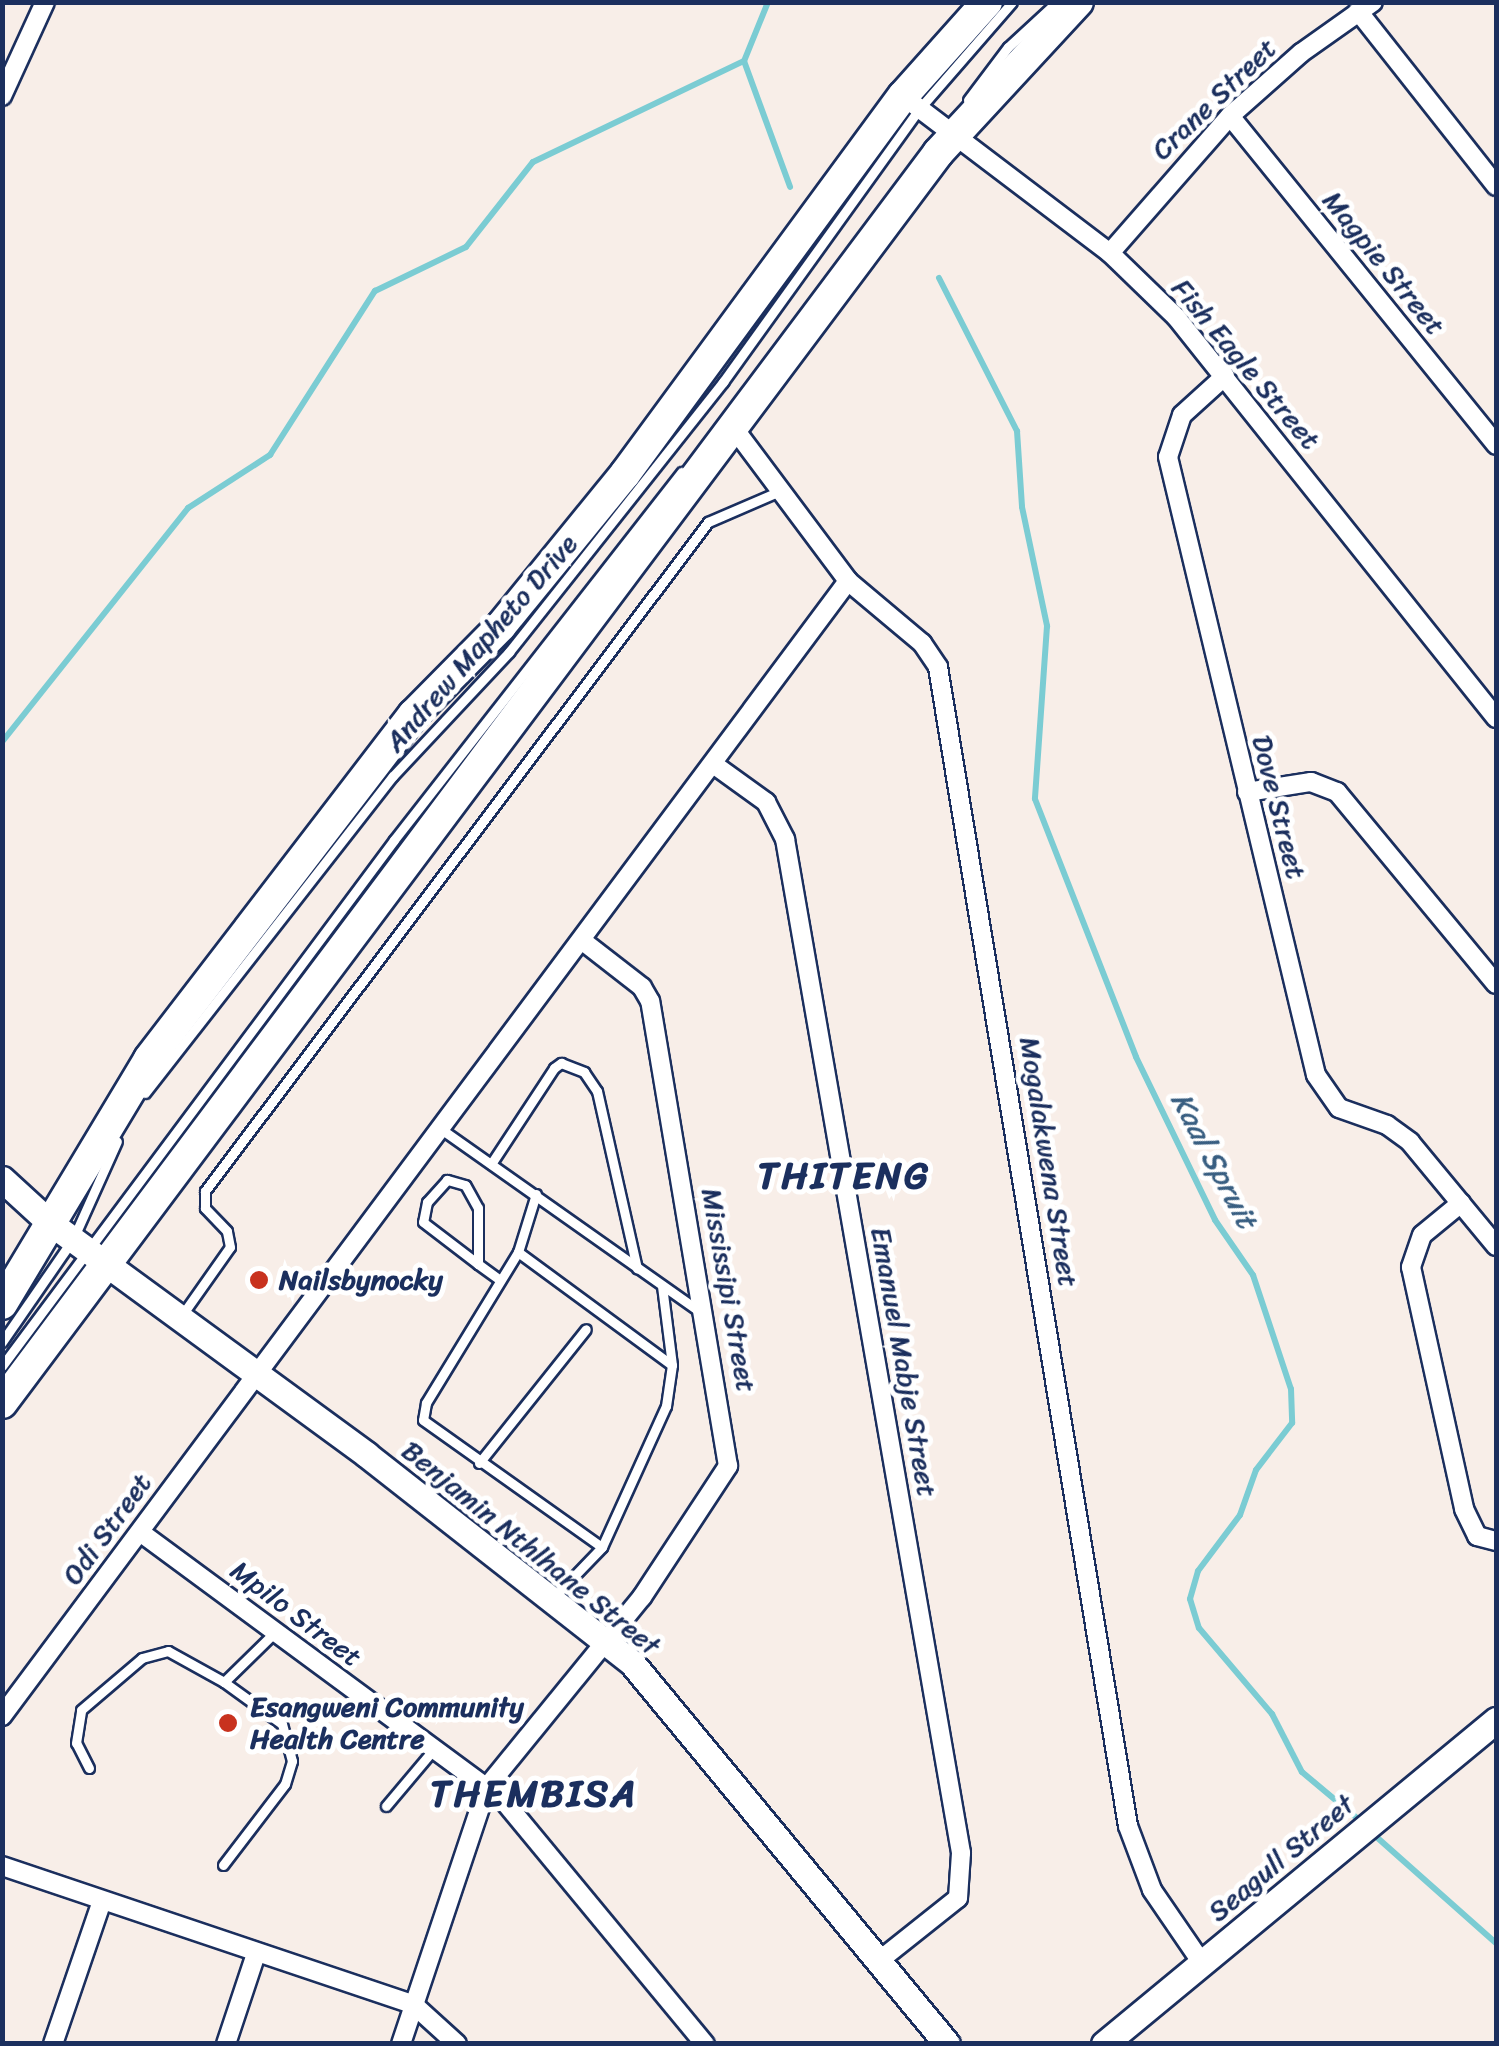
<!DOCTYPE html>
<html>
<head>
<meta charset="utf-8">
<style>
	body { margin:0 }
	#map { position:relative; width:1499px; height:2046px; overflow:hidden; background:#f8eee8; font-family:Sriracha,sans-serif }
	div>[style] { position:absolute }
	.stream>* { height:6px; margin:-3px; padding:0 3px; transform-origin:3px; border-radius:3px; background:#7bccd3 }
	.roads { filter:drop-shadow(2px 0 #1b2f5e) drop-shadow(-2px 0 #1b2f5e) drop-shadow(0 2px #1b2f5e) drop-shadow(0 -2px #1b2f5e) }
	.lane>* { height:9px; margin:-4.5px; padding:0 4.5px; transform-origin:4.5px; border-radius:4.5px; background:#fff }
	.street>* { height:18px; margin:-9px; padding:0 9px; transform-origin:9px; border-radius:9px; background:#fff }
	.secondary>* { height:25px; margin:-12.5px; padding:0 12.5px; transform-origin:12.5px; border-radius:12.5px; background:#fff }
	.primary>* { height:30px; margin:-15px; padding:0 15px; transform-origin:15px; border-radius:15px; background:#fff }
	.dots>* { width:28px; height:28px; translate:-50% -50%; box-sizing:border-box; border:5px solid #fff; border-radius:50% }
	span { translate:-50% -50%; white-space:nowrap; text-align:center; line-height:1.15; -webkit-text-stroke:10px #fff; paint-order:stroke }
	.street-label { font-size:28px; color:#1b2f5e }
	.poi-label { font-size:28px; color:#1b2f5e; font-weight:700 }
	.left { translate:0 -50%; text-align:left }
	.water-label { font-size:30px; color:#385e81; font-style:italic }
	.district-label { font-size:38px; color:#1b2f5e; font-weight:700; letter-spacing:2.5px }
	.frame { position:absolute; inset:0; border:5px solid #1b2f5e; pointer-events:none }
</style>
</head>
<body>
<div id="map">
	<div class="stream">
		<div style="left:768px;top:2px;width:64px;rotate:112.1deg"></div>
		<div style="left:744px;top:61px;width:134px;rotate:69.9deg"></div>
		<div style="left:939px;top:278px;width:172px;rotate:63deg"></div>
		<div style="left:1017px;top:431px;width:76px;rotate:86.2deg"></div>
		<div style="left:1022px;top:507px;width:122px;rotate:78.1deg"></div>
		<div style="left:1047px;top:626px;width:173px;rotate:94deg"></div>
		<div style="left:1035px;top:799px;width:277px;rotate:68.6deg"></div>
		<div style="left:1136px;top:1057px;width:181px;rotate:64.1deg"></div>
		<div style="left:1215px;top:1220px;width:67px;rotate:55.4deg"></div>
		<div style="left:1253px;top:1275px;width:120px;rotate:71.6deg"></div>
		<div style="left:1291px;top:1389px;width:34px;rotate:88deg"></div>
		<div style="left:1292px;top:1423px;width:59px;rotate:127.5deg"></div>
		<div style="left:1256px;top:1470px;width:48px;rotate:109.6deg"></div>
		<div style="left:1240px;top:1515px;width:70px;rotate:126.9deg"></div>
		<div style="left:1198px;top:1571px;width:29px;rotate:106deg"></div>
		<div style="left:1190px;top:1599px;width:30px;rotate:73deg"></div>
		<div style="left:1199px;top:1628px;width:113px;rotate:49.7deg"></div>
		<div style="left:1272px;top:1714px;width:65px;rotate:62.7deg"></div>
		<div style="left:1302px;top:1772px;width:81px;rotate:40deg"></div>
		<div style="left:2px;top:742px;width:299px;rotate:-51.5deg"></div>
		<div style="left:188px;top:508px;width:98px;rotate:-32.9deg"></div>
		<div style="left:270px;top:455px;width:195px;rotate:-57.4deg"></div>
		<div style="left:375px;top:291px;width:101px;rotate:-25.8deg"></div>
		<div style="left:466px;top:247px;width:108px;rotate:-51.8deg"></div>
		<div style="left:533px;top:162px;width:234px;rotate:-25.6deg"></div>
		<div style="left:1372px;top:1833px;width:166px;rotate:41.6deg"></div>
	</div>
	<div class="roads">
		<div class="lane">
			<div style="left:968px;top:100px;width:66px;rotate:-53deg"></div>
			<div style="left:1008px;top:47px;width:67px;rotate:-42.6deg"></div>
			<div style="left:145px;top:1093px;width:402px;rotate:-52deg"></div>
			<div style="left:393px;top:776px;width:170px;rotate:-46.9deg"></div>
			<div style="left:509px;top:652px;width:345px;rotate:-51.6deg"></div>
			<div style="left:723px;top:382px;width:337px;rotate:-54.3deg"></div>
			<div style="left:920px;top:108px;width:140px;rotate:-49deg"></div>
			<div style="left:441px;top:1129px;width:317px;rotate:35.2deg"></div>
			<div style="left:491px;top:1164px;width:115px;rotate:-56.7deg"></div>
			<div style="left:554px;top:1068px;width:9px;rotate:-36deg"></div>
			<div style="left:561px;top:1063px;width:25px;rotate:21deg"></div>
			<div style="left:584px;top:1072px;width:23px;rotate:56deg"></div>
			<div style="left:597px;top:1091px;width:182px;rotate:77.3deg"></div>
			<div style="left:536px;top:1194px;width:61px;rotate:107.2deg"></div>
			<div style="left:518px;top:1252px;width:177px;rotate:121.4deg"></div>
			<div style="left:426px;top:1403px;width:17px;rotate:100deg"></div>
			<div style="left:423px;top:1420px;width:219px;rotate:35.4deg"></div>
			<div style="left:518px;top:1252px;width:191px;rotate:36.3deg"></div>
			<div style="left:478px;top:1264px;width:56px;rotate:-90deg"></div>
			<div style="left:478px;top:1208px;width:26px;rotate:-119deg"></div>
			<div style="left:465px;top:1185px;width:19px;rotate:-164deg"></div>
			<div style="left:447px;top:1180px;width:30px;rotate:132deg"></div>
			<div style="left:427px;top:1202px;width:20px;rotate:101deg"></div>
			<div style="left:423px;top:1222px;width:69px;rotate:37.4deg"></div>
			<div style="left:478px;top:1264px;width:27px;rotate:36deg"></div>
			<div style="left:182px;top:1315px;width:83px;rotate:-54.8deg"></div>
			<div style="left:230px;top:1247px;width:16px;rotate:-101deg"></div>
			<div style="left:227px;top:1231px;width:32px;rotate:-134deg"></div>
			<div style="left:205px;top:1208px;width:17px;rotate:-90deg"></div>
			<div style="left:205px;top:1191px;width:837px;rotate:-53.06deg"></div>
			<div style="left:708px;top:522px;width:78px;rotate:-23.3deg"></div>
			<div style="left:2px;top:1342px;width:125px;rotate:-55.4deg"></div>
			<div style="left:73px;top:1239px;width:107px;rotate:-65.8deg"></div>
			<div style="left:2px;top:1366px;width:656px;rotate:-53.3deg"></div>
			<div style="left:394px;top:840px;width:467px;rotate:-52deg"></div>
			<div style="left:479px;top:1463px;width:171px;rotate:-51.4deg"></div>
			<div style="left:553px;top:1598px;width:71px;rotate:-46.1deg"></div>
			<div style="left:602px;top:1547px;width:155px;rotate:-65.6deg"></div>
			<div style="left:666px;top:1406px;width:41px;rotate:-81.7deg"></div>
			<div style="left:672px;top:1365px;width:80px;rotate:-97.2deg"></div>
			<div style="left:89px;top:1768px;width:28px;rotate:-117deg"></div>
			<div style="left:76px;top:1743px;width:33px;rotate:-81deg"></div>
			<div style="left:81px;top:1710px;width:80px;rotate:-40.4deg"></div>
			<div style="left:142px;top:1658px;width:27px;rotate:-15deg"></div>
			<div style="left:168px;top:1651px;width:64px;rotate:29deg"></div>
			<div style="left:386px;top:1806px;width:75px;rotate:-49.9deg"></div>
			<div style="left:223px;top:1865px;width:102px;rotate:-52.6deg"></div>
			<div style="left:285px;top:1784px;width:24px;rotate:-73deg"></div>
			<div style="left:292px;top:1761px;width:38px;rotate:-105deg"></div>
			<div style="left:282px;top:1724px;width:72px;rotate:-144.1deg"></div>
			<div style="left:224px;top:1682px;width:70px;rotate:-44.4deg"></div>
		</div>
		<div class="street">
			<div style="left:1358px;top:11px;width:223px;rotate:51.7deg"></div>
			<div style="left:2px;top:96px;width:103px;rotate:-65.4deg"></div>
			<div style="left:903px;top:96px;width:260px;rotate:37.2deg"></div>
			<div style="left:1110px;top:253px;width:92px;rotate:44.1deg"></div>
			<div style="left:1176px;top:317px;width:513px;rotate:51.41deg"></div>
			<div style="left:1230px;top:116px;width:423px;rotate:51deg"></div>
			<div style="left:1110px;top:253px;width:182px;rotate:-48.8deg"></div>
			<div style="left:1230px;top:116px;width:95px;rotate:-41.6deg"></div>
			<div style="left:1301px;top:53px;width:88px;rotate:-35.3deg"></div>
			<div style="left:1225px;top:376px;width:58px;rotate:137.8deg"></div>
			<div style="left:1182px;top:415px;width:44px;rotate:108.4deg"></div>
			<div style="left:1168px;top:457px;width:635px;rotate:76.53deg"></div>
			<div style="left:1316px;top:1075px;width:40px;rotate:55.1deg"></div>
			<div style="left:1339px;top:1108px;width:51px;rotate:19.5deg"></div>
			<div style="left:1387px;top:1125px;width:29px;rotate:36deg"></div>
			<div style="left:1410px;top:1142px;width:135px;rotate:50.4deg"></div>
			<div style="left:733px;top:427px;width:192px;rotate:53.2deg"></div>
			<div style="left:848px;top:581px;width:97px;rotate:40deg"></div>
			<div style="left:922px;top:643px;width:29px;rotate:56deg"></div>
			<div style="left:938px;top:667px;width:1174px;rotate:80.69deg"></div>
			<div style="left:1128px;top:1826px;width:68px;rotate:69.4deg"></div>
			<div style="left:1152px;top:1890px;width:88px;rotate:55.6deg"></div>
			<div style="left:716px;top:766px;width:62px;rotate:35.8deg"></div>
			<div style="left:766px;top:802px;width:42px;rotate:62.8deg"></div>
			<div style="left:785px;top:839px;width:1029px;rotate:80.15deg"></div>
			<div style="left:961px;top:1853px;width:45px;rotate:93.8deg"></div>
			<div style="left:958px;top:1898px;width:100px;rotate:141.5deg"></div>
			<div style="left:1247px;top:792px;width:65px;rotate:-8.9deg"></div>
			<div style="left:1311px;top:782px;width:28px;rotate:21deg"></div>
			<div style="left:1337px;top:792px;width:249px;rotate:50.4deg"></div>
			<div style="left:1461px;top:1203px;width:50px;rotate:140.6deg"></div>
			<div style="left:1422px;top:1235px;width:34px;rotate:109deg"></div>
			<div style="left:1411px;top:1267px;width:248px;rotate:77.6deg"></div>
			<div style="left:1464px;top:1509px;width:30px;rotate:64deg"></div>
			<div style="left:1477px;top:1536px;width:20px;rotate:15deg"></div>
			<div style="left:140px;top:1532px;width:451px;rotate:36.4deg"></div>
			<div style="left:503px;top:1800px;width:317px;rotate:50.4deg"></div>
			<div style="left:2px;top:1716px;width:1416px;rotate:-53.3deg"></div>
			<div style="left:2px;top:1866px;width:435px;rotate:18.6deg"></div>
			<div style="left:414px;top:2005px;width:58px;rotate:42.2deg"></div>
			<div style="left:53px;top:2044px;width:151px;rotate:-71.1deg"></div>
			<div style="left:226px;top:2044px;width:95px;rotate:-71.6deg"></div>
			<div style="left:401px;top:2044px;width:271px;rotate:-71.5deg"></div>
			<div style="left:487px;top:1787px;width:245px;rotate:-50.8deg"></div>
			<div style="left:642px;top:1597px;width:157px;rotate:-56.7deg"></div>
			<div style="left:728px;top:1466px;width:471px;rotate:-99.5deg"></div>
			<div style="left:650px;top:1001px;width:16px;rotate:-120deg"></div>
			<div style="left:642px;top:987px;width:73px;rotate:-142.2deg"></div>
		</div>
		<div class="secondary">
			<div style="left:2px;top:1179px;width:64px;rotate:42.5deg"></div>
			<div style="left:49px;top:1222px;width:394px;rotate:36.2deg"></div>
			<div style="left:367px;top:1455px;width:337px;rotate:38.1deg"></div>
			<div style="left:632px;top:1663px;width:494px;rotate:50.4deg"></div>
			<div style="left:1104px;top:2044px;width:509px;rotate:-39.57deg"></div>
		</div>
		<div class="primary">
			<div style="left:2px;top:1304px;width:286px;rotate:-59deg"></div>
			<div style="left:149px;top:1059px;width:434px;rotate:-52.5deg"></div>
			<div style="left:413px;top:715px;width:125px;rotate:-45.3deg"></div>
			<div style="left:501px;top:626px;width:196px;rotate:-50.8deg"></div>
			<div style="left:625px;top:474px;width:469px;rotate:-53.7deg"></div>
			<div style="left:903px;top:96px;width:126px;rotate:-48.2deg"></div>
			<div style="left:2px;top:1403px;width:1562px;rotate:-53.17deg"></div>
			<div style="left:938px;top:153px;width:206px;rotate:-47.2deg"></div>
		</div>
	</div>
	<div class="dots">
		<div style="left:259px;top:1280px;background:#c8321e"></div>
		<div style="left:228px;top:1723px;background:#c8321e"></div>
	</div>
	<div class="street-label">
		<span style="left:1214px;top:99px;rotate:-44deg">Crane Street</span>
		<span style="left:1384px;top:263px;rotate:51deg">Magpie Street</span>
		<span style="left:1246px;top:364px;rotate:50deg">Fish Eagle Street</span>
		<span style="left:481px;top:643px;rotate:-49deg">Andrew Mapheto Drive</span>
		<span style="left:1279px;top:807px;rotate:76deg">Dove Street</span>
		<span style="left:1049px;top:1162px;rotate:81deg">Mogalakwena Street</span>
		<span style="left:729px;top:1290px;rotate:80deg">Mississipi Street</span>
		<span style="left:904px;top:1362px;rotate:80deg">Emanuel Mabje Street</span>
		<span style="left:107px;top:1529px;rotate:-54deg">Odi Street</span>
		<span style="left:531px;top:1548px;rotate:39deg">Benjamin Nthlhane Street</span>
		<span style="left:296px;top:1614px;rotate:37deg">Mpilo Street</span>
		<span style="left:1281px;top:1858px;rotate:-40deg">Seagull Street</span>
	</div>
	<div class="poi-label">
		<span class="left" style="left:279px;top:1280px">Nailsbynocky</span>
		<span class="left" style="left:250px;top:1723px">Esangweni Community<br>Health Centre</span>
	</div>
	<div class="water-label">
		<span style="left:1214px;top:1160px;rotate:62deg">Kaal Spruit</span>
	</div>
	<div class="district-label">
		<span style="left:844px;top:1176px">THITENG</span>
		<span style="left:534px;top:1794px">THEMBISA</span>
	</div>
	<div class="frame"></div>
</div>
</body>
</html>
